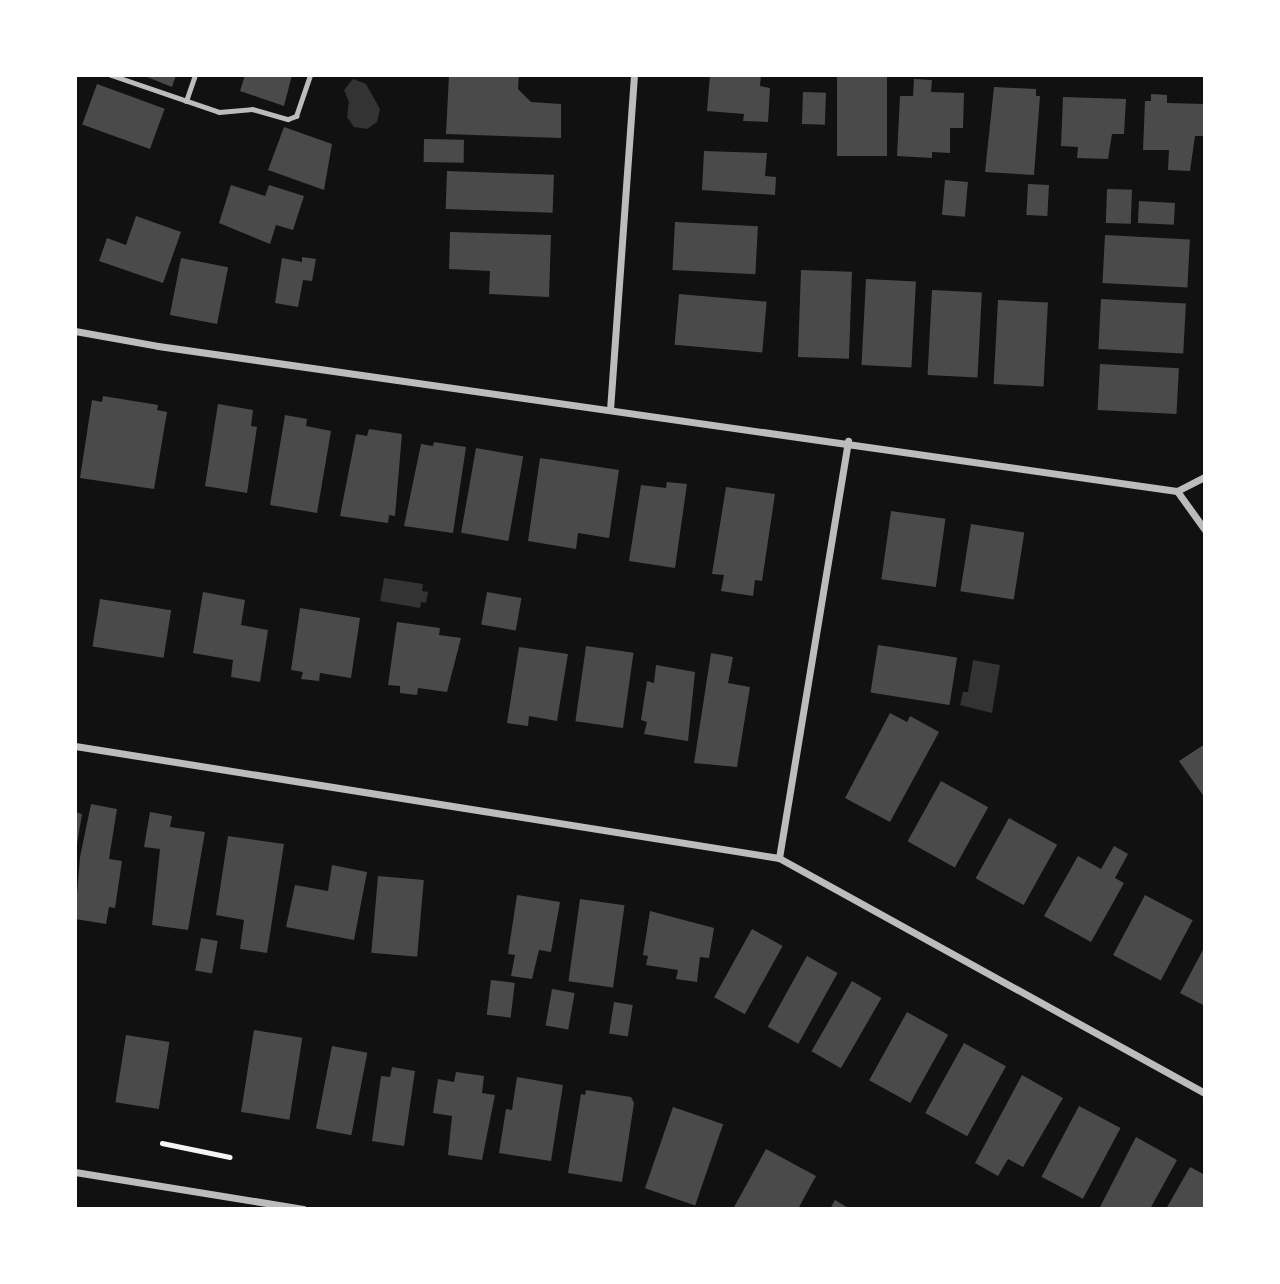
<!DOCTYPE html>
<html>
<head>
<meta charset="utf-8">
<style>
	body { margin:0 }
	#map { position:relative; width:1280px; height:1284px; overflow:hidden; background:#111; font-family:Figtree,sans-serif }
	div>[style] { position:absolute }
	.water>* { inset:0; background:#333 }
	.building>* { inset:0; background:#4a4a4a; transform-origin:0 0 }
	.path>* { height:4.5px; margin:-2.25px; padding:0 2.25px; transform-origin:2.25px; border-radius:2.25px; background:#f5f5f5 }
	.service>* { height:5px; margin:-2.5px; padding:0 2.5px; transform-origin:2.5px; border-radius:2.5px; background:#bcbcbc }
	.minor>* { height:7px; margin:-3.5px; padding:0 3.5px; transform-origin:3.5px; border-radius:3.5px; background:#bcbcbc }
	span { translate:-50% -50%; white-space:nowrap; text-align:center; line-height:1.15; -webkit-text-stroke:7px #fff; paint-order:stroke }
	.frame { position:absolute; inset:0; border:77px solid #fff; pointer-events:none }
</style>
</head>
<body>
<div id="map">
	<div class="water">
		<div style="clip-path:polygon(353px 79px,366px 84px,380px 109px,377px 122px,367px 129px,354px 127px,347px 117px,349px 102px,344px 90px)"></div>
		<div style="clip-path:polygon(384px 578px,423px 584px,422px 591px,428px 592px,426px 603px,421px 602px,420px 608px,380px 601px)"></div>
		<div style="clip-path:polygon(973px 660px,1000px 665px,992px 713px,960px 705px,963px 692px,968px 692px)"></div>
	</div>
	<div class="building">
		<div style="clip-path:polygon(142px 75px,176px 75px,172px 87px)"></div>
		<div style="clip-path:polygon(245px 75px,292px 75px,284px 106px,240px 91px)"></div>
		<div style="clip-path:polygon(449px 75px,519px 75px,518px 89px,531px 102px,561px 104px,561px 138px,446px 134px)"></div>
		<div style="clip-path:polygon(710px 75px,761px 75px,760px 86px,770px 88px,768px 122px,743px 121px,744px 114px,707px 111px)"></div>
		<div style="left:837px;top:75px;width:50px;height:81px"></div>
		<div style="clip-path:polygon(914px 79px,932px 80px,931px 92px,964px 93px,963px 128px,950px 128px,950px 153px,932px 152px,932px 158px,897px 156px,900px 96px,913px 96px)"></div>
		<div style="left:97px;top:84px;width:72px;height:43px;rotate:20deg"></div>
		<div style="clip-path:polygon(994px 87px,1036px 89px,1036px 96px,1040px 96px,1034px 175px,985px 172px)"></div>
		<div style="left:803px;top:92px;width:23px;height:32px;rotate:2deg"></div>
		<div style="clip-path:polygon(1151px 94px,1167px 95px,1167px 103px,1205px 104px,1205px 136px,1195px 136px,1190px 171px,1168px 170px,1169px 150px,1143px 150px,1145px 101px,1151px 101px)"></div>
		<div style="clip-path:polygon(1063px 97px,1126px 99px,1124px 134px,1112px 134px,1108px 159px,1077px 158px,1078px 147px,1061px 146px)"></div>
		<div style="clip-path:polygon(284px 127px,332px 144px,324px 190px,268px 170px)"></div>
		<div style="left:424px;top:139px;width:40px;height:23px;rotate:1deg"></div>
		<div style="clip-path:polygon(704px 151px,767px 153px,765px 176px,776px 177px,775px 195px,702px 190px)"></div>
		<div style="left:447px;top:171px;width:107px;height:38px;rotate:2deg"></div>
		<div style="left:945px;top:180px;width:23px;height:35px;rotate:5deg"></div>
		<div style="left:1028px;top:184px;width:21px;height:31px;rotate:3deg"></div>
		<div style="clip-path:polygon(231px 185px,265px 196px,269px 185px,304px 196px,293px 230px,276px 225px,270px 244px,219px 223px)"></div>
		<div style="left:1107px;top:189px;width:25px;height:34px;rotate:2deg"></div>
		<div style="left:1139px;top:201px;width:36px;height:22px;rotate:3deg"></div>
		<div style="clip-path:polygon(136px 216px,181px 232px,163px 283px,99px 261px,107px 238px,126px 245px)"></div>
		<div style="left:675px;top:222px;width:83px;height:48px;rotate:3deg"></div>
		<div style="clip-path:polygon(450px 232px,551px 235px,549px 297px,489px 294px,490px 271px,449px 269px)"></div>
		<div style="left:1105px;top:235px;width:85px;height:48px;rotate:3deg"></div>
		<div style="clip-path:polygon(302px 257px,316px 259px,312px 281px,303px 280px,298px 307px,275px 303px,282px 258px,302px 262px)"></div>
		<div style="left:181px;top:258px;width:48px;height:58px;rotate:11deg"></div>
		<div style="left:801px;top:270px;width:51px;height:87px;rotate:2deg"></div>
		<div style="left:866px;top:279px;width:50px;height:86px;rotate:3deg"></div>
		<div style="left:932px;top:290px;width:50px;height:85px;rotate:3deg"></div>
		<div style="left:679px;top:294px;width:88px;height:51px;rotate:5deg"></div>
		<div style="left:1101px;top:299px;width:85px;height:50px;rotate:3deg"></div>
		<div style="left:998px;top:300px;width:50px;height:84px;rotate:3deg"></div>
		<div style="left:1100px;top:364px;width:79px;height:46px;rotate:3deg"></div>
		<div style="clip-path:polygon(103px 396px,158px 405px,157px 410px,167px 412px,154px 489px,80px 478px,92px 400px,102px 402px)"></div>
		<div style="clip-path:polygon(218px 404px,253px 410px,251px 426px,257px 427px,247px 493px,205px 486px)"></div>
		<div style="clip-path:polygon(285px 415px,307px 419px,306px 426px,331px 431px,317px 513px,270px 505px)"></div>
		<div style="clip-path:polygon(369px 429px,402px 434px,395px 516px,389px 515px,388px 523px,340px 516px,356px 434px,367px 436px)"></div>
		<div style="clip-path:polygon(434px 442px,466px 447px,453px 533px,404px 526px,421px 444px,433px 446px)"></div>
		<div style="left:476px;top:448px;width:48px;height:86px;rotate:10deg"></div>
		<div style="clip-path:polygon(540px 458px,619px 470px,609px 538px,578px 533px,576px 549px,528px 541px)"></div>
		<div style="clip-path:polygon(667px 482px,687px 484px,675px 568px,629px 561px,641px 485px,666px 488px)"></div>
		<div style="clip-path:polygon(726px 487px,775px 494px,762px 581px,755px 580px,753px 596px,721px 591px,724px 575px,712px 574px)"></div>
		<div style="left:891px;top:511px;width:55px;height:69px;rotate:8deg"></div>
		<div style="left:971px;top:524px;width:54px;height:68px;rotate:9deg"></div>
		<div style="clip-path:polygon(203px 592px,245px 600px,241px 625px,268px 630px,260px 682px,231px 677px,233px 660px,193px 653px)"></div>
		<div style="left:487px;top:592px;width:35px;height:33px;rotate:10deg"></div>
		<div style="left:100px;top:599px;width:72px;height:48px;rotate:9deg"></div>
		<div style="clip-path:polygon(300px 608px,360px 618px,351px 678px,320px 673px,319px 681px,301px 679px,303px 672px,291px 670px)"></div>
		<div style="clip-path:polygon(397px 622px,440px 628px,439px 635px,461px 638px,447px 692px,418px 688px,417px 695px,400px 693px,400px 686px,388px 685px)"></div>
		<div style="left:878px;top:645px;width:80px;height:48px;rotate:9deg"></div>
		<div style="left:586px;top:646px;width:48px;height:76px;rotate:8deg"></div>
		<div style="clip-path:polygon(519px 647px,568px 654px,557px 721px,529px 716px,528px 726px,507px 723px)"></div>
		<div style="clip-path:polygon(711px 653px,733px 657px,728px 683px,750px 687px,737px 767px,694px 763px)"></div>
		<div style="clip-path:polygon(656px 665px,695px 672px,688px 741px,644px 734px,647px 722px,641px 720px,647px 681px,654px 683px)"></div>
		<div style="clip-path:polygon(890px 713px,907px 722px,910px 716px,939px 732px,890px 822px,845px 798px)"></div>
		<div style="clip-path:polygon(1205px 744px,1205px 798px,1179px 761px)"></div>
		<div style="left:941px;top:781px;width:54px;height:69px;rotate:29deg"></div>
		<div style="clip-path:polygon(91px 804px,117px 809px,109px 859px,122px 861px,115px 908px,109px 907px,106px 924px,75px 919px,80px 857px)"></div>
		<div style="clip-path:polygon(75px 812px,82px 814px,77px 844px,75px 844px)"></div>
		<div style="clip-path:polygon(150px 812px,172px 816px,170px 827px,205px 832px,188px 930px,152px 925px,160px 849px,144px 847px)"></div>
		<div style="left:1009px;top:818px;width:55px;height:69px;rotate:29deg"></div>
		<div style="clip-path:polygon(228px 836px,284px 844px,267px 953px,240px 949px,244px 920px,216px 915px)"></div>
		<div style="clip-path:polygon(1114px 846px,1128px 854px,1115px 878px,1124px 883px,1091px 942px,1044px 916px,1078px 856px,1101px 869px)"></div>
		<div style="clip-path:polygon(332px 865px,367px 872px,354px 940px,286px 927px,295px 885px,328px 891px)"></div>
		<div style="left:378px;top:876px;width:46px;height:77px;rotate:5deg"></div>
		<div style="clip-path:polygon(517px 895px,560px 902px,551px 952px,539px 950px,532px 979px,511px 976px,515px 955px,508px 954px)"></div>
		<div style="left:1145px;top:895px;width:54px;height:68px;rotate:28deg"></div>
		<div style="left:580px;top:899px;width:45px;height:83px;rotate:8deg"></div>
		<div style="clip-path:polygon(650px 911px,714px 928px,709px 958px,700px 957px,697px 982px,676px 979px,678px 970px,646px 965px,648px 956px,643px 955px)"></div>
		<div style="left:752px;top:929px;width:35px;height:78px;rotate:29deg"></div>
		<div style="left:201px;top:938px;width:17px;height:33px;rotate:10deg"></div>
		<div style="clip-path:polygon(1205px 946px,1205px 1006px,1180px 993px)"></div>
		<div style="left:807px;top:956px;width:35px;height:81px;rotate:29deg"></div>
		<div style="left:491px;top:980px;width:24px;height:35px;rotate:7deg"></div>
		<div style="left:852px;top:981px;width:34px;height:81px;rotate:30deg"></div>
		<div style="left:552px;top:989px;width:23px;height:37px;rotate:10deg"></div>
		<div style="left:614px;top:1002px;width:19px;height:32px;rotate:9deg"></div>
		<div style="left:907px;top:1012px;width:47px;height:78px;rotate:29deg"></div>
		<div style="left:254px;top:1030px;width:49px;height:83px;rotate:9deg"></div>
		<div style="left:126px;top:1035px;width:44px;height:68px;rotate:9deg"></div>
		<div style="left:964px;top:1043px;width:48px;height:80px;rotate:29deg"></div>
		<div style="left:332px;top:1046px;width:36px;height:84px;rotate:11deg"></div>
		<div style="clip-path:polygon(392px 1067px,415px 1071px,404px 1146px,372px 1141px,381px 1076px,390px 1077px)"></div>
		<div style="clip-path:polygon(456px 1072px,484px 1076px,482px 1093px,495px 1095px,482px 1160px,448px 1155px,452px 1116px,433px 1113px,438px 1079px,454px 1082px)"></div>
		<div style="clip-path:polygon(1022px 1075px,1063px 1098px,1023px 1167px,1008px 1159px,998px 1176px,975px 1163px)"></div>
		<div style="clip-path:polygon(517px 1077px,563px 1085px,551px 1161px,499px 1153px,506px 1109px,512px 1110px)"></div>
		<div style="clip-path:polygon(586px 1090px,631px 1097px,634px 1103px,622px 1182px,568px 1173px,581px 1094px,585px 1095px)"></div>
		<div style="left:1079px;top:1106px;width:47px;height:80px;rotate:28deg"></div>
		<div style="left:673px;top:1107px;width:53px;height:86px;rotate:19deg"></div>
		<div style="clip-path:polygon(1136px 1137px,1177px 1160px,1150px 1209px,1099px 1209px)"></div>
		<div style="clip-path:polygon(766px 1149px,816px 1176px,798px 1209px,733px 1209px)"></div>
		<div style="clip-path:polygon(1190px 1167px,1205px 1175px,1205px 1209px,1166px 1209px)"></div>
		<div style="clip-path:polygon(835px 1200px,850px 1209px,830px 1209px)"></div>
	</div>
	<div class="path">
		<div style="left:162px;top:1143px;width:69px;rotate:11.6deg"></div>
	</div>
	<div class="service">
		<div style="left:111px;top:75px;width:114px;rotate:18.9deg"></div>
		<div style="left:219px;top:112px;width:33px;rotate:-5deg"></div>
		<div style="left:252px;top:109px;width:37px;rotate:16deg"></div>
		<div style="left:288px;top:119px;width:9px;rotate:-21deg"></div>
		<div style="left:296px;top:116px;width:43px;rotate:-71.1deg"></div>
		<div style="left:186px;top:101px;width:28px;rotate:-71deg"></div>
	</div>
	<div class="minor">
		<div style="left:75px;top:331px;width:84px;rotate:10.2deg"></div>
		<div style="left:158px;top:346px;width:1029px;rotate:8.1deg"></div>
		<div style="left:1177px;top:491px;width:48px;rotate:54.3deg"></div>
		<div style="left:610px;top:410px;width:336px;rotate:-85.9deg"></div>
		<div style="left:1177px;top:491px;width:31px;rotate:-27deg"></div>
		<div style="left:75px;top:746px;width:713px;rotate:9.04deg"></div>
		<div style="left:779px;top:858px;width:487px;rotate:28.9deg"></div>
		<div style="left:779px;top:858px;width:423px;rotate:-80.6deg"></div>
		<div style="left:75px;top:1172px;width:231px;rotate:9.2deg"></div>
	</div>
	<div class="frame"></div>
</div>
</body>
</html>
